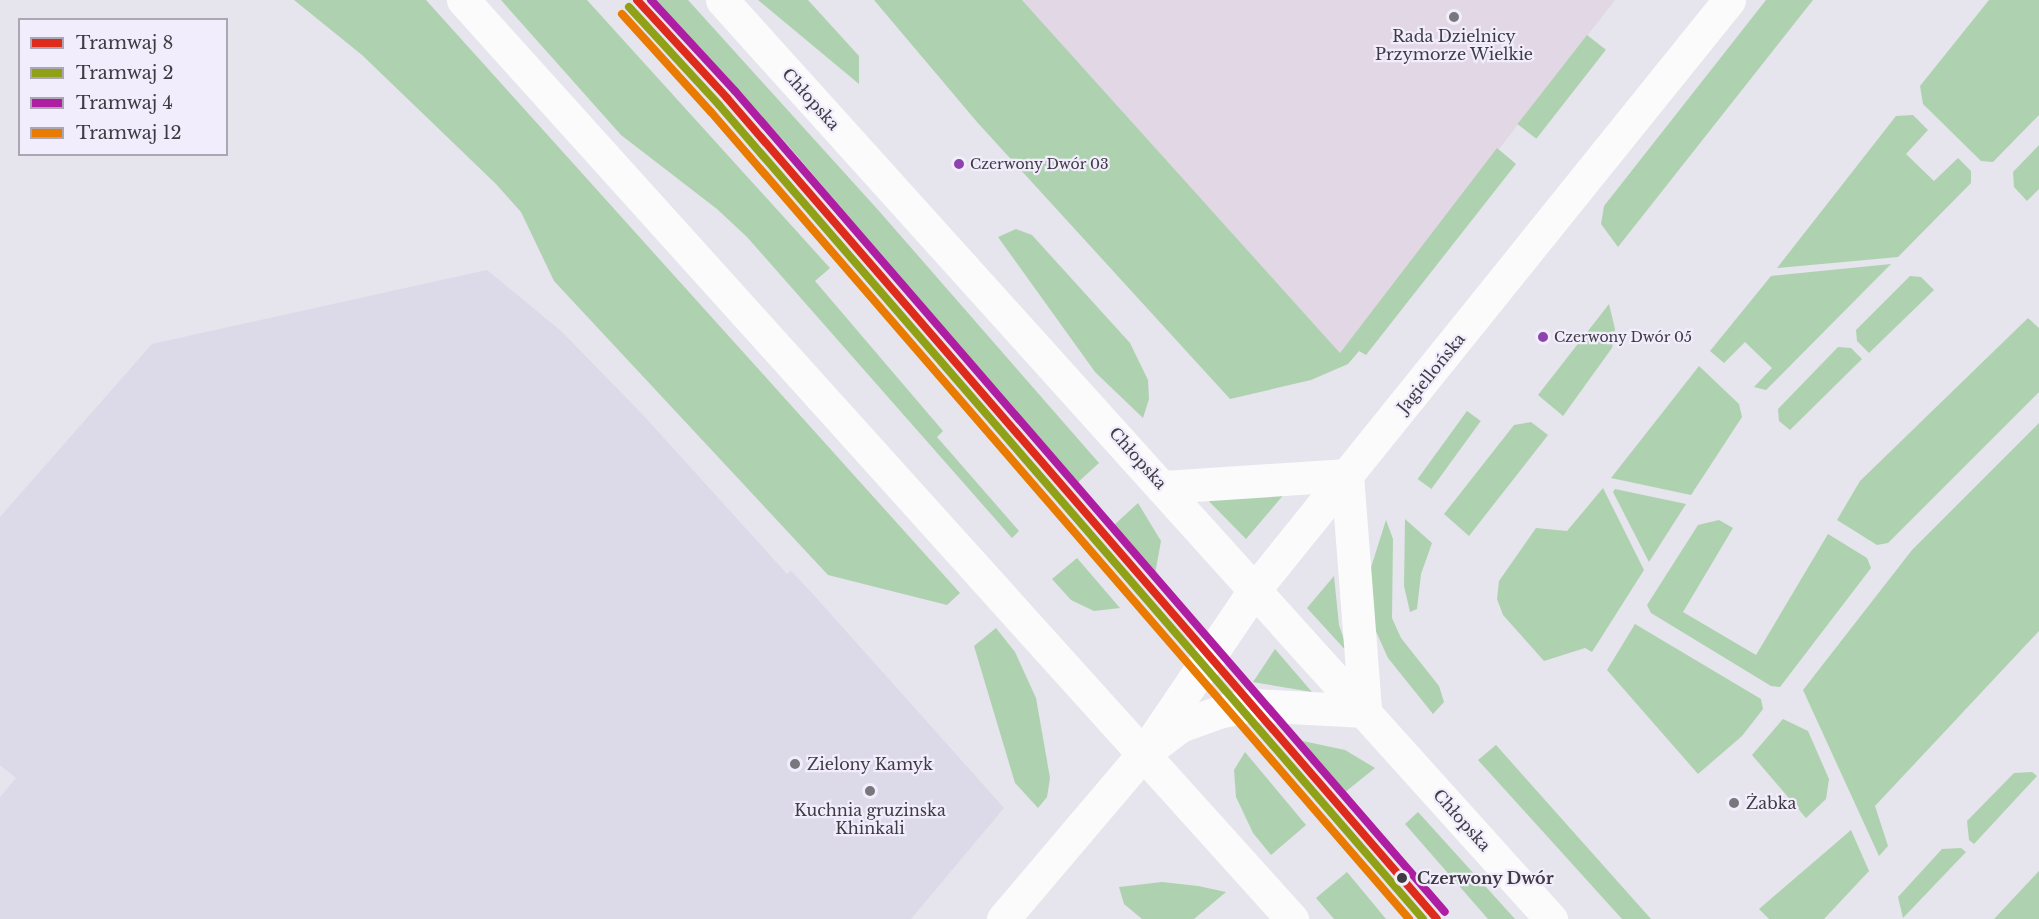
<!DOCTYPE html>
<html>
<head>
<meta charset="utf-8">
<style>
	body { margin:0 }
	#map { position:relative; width:2039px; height:919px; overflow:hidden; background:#e6e4ec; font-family:"Libre Baskerville",serif }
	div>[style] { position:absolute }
	.commercial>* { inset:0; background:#dcd9e9 }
	.education>* { inset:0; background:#e2d7e4 }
	.green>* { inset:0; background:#aed2b0; transform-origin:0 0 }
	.minor>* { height:33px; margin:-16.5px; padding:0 16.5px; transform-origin:16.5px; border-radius:16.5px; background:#fbfbfc }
	.tertiary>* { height:33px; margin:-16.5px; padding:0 16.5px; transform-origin:16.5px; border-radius:16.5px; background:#fbfbfc }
	.secondary>* { height:33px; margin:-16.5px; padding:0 16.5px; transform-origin:16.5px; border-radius:16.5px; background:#fbfbfc }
	.tram-1>* { height:8px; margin:-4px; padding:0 4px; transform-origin:4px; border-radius:4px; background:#dd2b1c }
	.tram-2>* { height:8px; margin:-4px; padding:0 4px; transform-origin:4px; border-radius:4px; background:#90a117 }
	.tram-3>* { height:8px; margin:-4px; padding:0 4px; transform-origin:4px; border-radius:4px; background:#ae1ea3 }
	.tram-4>* { height:8px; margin:-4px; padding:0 4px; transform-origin:4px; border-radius:4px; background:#e97b03 }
	.dots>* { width:16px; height:16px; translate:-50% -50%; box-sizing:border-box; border:3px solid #f2edfc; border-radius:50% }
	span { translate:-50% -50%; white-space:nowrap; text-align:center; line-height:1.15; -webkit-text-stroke:4.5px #f2edfc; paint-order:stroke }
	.bus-label { font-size:14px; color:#3e3c42 }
	.left { translate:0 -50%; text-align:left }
	.poi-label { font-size:16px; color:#3e3c42 }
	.street-label { font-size:16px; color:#3e3c42 }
	.stop-label { font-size:16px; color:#3e3c42; font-weight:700 }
	.legend { position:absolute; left:18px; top:18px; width:210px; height:138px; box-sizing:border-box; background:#f2edfc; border:2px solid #aaa6b2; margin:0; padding:8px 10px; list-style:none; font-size:18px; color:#3e3c42 }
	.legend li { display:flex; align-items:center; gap:12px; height:30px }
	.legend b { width:30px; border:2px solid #aaa6b2 }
</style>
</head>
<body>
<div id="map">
	<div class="commercial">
		<div style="clip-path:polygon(487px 270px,562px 332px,643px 415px,787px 574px,791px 571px,811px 592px,1004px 808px,911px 919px,0 919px,0 797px,16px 778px,0 765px,0 517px,152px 344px)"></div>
	</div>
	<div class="education">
		<div style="clip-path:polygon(1022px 0,1615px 0,1340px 353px)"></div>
	</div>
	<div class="green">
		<div style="clip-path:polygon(294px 0,426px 0,960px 593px,947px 605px,828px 575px,554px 281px,521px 212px,496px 184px,362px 55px)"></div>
		<div style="clip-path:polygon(501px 0,587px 0,830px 268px,815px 281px,943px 431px,937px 437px,1019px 531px,1012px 538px,747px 237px,717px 209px,621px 135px)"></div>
		<div style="clip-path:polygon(655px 0,688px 0,879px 211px,1099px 463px,1076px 484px,787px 144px)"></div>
		<div style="clip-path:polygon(758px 0,808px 0,859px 56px,859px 84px)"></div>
		<div style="clip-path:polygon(874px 0,1022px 0,1340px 353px,1497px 148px,1516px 164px,1366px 355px,1359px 351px,1348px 364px,1311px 380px,1230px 399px,977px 122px)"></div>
		<div style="clip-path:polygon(1766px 0,1813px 0,1618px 247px,1601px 224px,1604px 206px)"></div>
		<div style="clip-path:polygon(1989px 0,2039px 0,2039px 115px,1993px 162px,1981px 161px,1923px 104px,1920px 86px)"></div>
		<div style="left:1587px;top:35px;width:24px;height:113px;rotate:38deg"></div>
		<div style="clip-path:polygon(1913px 115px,1928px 130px,1906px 154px,1934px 181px,1958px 158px,1971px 171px,1971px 183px,1898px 257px,1777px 268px,1896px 116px)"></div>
		<div style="clip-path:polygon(2039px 145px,2039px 189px,2027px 201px,2014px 187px,2013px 172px)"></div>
		<div style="clip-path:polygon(1016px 229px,1032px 235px,1130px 343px,1148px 380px,1149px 399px,1143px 418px,1095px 372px,998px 237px)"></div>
		<div style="clip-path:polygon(1891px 264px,1766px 390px,1754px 387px,1772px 368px,1745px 342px,1724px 363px,1710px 351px,1771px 276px)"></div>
		<div style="clip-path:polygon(1910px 276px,1921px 277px,1934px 290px,1869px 353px,1857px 341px,1856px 330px)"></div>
		<div style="clip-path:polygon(1609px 304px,1615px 329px,1612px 348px,1563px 416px,1538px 395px)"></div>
		<div style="clip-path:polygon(2028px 318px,2039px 328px,2039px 392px,1888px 543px,1877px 545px,1837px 520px,1860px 481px)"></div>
		<div style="clip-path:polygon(1838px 347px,1851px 348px,1862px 359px,1790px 430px,1779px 421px,1778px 409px)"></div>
		<div style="clip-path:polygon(1699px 366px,1739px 404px,1742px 417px,1691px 495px,1611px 478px)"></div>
		<div style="left:1467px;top:411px;width:17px;height:84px;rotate:36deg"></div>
		<div style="clip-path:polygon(1531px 422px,1548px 435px,1469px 536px,1444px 514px,1514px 425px)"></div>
		<div style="clip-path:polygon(2039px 423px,2039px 631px,1875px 806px,1888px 846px,1879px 856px,1803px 690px,1912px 550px)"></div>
		<div style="clip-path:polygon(1303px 472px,1246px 539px,1193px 485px)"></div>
		<div style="clip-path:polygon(1603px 488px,1644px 570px,1592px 652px,1585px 648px,1544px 661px,1503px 615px,1497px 599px,1499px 581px,1536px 528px,1567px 531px)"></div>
		<div style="clip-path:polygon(1615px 489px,1686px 504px,1649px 562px,1613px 492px)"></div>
		<div style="clip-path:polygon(1138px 503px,1161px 541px,1155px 574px,1113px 526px)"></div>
		<div style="clip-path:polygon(1405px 519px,1432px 543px,1421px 574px,1417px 609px,1410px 612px,1404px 586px)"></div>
		<div style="clip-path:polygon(1386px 520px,1393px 539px,1392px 618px,1401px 638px,1439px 686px,1444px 702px,1433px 714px,1388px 658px,1369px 616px,1367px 580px)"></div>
		<div style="clip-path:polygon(1719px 520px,1733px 528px,1683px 612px,1756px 655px,1828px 534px,1867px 558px,1871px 568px,1780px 687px,1771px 686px,1651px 613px,1647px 605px,1698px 525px)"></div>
		<div style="clip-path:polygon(1077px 558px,1120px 608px,1094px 611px,1071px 600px,1052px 579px)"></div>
		<div style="clip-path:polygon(1334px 576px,1339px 625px,1349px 654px,1307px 608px)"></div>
		<div style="clip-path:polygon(1635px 624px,1761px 699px,1763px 709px,1742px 736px,1698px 774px,1607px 670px)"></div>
		<div style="clip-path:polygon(996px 628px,1015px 652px,1036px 698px,1050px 778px,1047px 797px,1038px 808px,1015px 783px,974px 646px)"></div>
		<div style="clip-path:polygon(1275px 649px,1312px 692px,1253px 682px)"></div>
		<div style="clip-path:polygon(1783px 719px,1808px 731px,1829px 779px,1826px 799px,1806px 818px,1752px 755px)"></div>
		<div style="clip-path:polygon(1298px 740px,1345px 750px,1375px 768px,1344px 793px)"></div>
		<div style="clip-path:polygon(1496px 745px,1651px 919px,1622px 919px,1478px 760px)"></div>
		<div style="clip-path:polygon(1245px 752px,1306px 825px,1271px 855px,1253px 833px,1236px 797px,1234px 770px)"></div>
		<div style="clip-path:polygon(2032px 772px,2037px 776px,1974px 844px,1969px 840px,1967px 821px,2014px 773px)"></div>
		<div style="clip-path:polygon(1418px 812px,1515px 919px,1488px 919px,1405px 824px)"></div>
		<div style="clip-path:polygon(1851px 830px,1869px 871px,1824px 919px,1769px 919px,1759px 909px)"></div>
		<div style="clip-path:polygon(1961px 848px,1966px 852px,1903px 918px,1898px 897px,1942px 849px)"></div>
		<div style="clip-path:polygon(2039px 871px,2039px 919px,1994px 919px)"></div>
		<div style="clip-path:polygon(1347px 872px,1386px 919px,1334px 919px,1316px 898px)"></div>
		<div style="clip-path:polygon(1162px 882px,1198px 886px,1226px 892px,1194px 919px,1142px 919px,1124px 904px,1119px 887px)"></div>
	</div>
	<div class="minor">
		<div style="left:1003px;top:919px;width:216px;rotate:-49.7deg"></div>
	</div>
	<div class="tertiary">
		<div style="left:1146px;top:750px;width:194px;rotate:-55.9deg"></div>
		<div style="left:1255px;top:589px;width:756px;rotate:-51.17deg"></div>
	</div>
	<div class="secondary">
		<div style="left:463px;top:0;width:1238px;rotate:47.95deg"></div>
		<div style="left:722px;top:0;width:1238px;rotate:47.95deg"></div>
		<div style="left:1164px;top:487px;width:183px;rotate:-3.8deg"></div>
		<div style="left:1347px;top:475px;width:237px;rotate:85.6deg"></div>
		<div style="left:1143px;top:754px;width:46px;rotate:-37.1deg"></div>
		<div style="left:1180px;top:726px;width:45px;rotate:-19.7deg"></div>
		<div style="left:1222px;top:711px;width:32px;rotate:-11deg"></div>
		<div style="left:1253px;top:705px;width:112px;rotate:3.1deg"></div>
	</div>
	<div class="tram-1">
		<div style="left:637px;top:0;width:133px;rotate:47.4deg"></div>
		<div style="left:727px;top:98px;width:1085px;rotate:49.15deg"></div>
	</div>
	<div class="tram-2">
		<div style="left:629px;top:7px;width:133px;rotate:47.4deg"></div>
		<div style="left:719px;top:105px;width:1076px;rotate:49.14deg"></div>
	</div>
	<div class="tram-3">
		<div style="left:651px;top:0;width:124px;rotate:47.3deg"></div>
		<div style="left:735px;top:91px;width:1085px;rotate:49.15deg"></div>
	</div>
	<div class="tram-4">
		<div style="left:622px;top:14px;width:132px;rotate:47.8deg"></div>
		<div style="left:711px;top:112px;width:1067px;rotate:49.14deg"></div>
	</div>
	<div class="dots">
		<div style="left:1454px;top:17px;background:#79777e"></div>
		<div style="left:959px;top:164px;background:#8e44ad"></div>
		<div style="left:1543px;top:337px;background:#8e44ad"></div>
		<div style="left:795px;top:764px;background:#79777e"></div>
		<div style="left:870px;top:791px;background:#79777e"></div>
		<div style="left:1734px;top:803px;background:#79777e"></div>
		<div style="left:1402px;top:878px;background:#3e3c42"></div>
	</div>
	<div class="bus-label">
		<span class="left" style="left:970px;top:164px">Czerwony Dwór 03</span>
		<span class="left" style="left:1554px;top:337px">Czerwony Dwór 05</span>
	</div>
	<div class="poi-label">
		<span style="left:1454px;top:45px">Rada Dzielnicy<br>Przymorze Wielkie</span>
		<span class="left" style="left:807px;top:764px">Zielony Kamyk</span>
		<span class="left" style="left:1746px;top:803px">Żabka</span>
		<span style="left:870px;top:819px">Kuchnia gruzinska<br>Khinkali</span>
	</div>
	<div class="street-label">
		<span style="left:811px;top:99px;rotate:48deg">Chłopska</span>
		<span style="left:1431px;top:373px;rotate:-51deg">Jagiellońska</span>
		<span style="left:1138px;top:458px;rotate:48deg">Chłopska</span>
		<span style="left:1462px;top:820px;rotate:48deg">Chłopska</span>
	</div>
	<div class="stop-label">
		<span class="left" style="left:1417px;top:878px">Czerwony Dwór</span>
	</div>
	<ul class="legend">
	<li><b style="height:8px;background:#dd2b1c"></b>Tramwaj 8</li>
	<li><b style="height:8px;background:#90a117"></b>Tramwaj 2</li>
	<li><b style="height:8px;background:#ae1ea3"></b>Tramwaj 4</li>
	<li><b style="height:8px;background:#e97b03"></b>Tramwaj 12</li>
	</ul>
</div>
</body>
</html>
